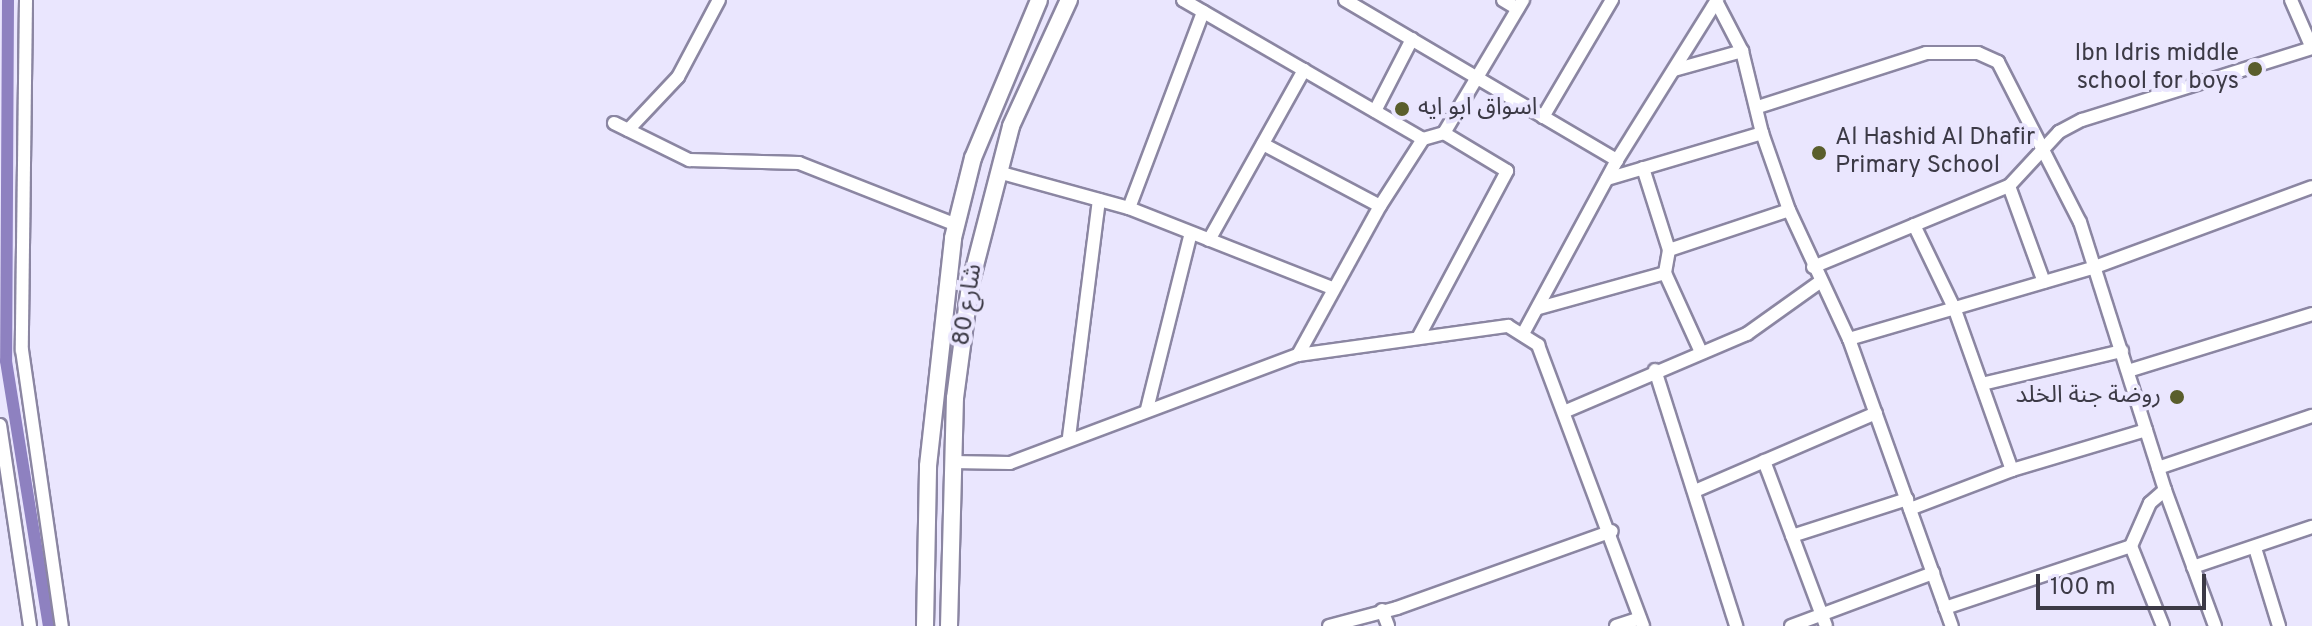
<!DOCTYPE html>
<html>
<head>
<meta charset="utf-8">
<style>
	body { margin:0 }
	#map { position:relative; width:2312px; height:626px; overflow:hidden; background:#eae6fe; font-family:Overpass,"Noto Sans Arabic",sans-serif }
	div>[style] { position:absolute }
	.canal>* { height:12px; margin:-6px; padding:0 6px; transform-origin:6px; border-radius:6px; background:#8e81c0 }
	.roads { filter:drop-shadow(2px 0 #8b86a2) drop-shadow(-2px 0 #8b86a2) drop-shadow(0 2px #8b86a2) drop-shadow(0 -2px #8b86a2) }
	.minor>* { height:12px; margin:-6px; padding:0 6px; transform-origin:6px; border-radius:6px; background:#fff }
	.major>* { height:16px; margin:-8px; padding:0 8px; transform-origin:8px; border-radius:8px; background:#fff }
	.dots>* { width:22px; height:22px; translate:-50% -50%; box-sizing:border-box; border:4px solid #eae6fe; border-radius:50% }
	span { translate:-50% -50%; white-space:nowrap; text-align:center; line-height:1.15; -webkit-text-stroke:8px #eae6fe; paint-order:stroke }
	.poi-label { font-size:24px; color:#3c3a46 }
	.right { translate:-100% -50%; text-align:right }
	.left { translate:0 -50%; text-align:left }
	.street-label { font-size:24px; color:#3c3a46 }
	.scale { position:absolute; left:2036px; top:574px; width:170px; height:36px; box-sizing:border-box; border:4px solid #3c3a46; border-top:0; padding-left:10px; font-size:24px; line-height:28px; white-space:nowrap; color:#3c3a46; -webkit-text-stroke:6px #eae6fe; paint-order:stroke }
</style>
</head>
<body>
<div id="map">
	<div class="canal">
		<div style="left:8px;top:0;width:361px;rotate:90.3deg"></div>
		<div style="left:6px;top:361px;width:268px;rotate:80.8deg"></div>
	</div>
	<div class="roads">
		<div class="minor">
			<div style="left:26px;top:0;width:350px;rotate:90.7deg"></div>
			<div style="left:22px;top:350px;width:279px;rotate:81.8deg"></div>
			<div style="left:1183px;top:0;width:277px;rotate:30.1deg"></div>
			<div style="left:1345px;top:0;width:316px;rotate:30.5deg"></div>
			<div style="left:1503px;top:0;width:17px;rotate:31deg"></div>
			<div style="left:1716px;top:1px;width:56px;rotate:62.5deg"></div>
			<div style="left:1742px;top:51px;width:84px;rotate:76.3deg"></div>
			<div style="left:1762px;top:133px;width:82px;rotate:70.7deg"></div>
			<div style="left:1789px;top:210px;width:142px;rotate:65.1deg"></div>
			<div style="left:1849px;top:339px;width:305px;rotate:70.3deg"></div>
			<div style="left:1674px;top:70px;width:71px;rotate:-15.6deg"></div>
			<div style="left:1758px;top:107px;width:176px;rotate:-17.8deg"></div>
			<div style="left:1926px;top:53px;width:52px"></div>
			<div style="left:1978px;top:53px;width:22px;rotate:24deg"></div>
			<div style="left:1998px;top:62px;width:180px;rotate:62.9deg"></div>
			<div style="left:2080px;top:222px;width:281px;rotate:72.4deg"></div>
			<div style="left:2165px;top:490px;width:145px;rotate:69.8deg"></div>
			<div style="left:1375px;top:111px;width:81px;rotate:-62.8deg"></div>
			<div style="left:1543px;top:117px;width:136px;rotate:-59.5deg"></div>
			<div style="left:614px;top:123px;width:84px;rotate:26.3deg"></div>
			<div style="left:689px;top:160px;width:110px;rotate:1.6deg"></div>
			<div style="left:799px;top:163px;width:169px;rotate:21.5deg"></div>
			<div style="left:628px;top:130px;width:73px;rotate:-46.7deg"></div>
			<div style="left:678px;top:77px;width:87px;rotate:-62deg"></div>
			<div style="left:1263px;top:144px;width:132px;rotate:27.9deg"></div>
			<div style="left:1643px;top:168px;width:86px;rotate:72.4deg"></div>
			<div style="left:1669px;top:250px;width:23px;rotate:100deg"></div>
			<div style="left:1665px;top:273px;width:87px;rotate:65.5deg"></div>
			<div style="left:998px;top:172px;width:136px;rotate:15.4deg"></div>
			<div style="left:1129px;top:208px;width:218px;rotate:21.5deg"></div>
			<div style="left:1607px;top:179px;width:162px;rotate:-16.5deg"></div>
			<div style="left:2009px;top:186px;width:102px;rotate:70deg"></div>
			<div style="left:1129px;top:208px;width:210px;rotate:-69.3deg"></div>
			<div style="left:1914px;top:225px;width:94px;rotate:64.2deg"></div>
			<div style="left:1955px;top:310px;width:170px;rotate:70.4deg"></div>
			<div style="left:1209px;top:240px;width:195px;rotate:-60.8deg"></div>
			<div style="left:1669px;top:250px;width:126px;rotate:-18.4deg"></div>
			<div style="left:1813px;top:267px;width:212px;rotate:-22.5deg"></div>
			<div style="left:2009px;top:186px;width:74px;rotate:-47.2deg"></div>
			<div style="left:2059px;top:132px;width:26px;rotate:-28deg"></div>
			<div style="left:2082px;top:120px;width:241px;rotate:-17.4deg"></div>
			<div style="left:2312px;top:48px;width:52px;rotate:-113.6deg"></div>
			<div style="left:1539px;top:308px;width:131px;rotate:-15.5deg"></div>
			<div style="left:1524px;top:332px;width:196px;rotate:-61.6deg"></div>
			<div style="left:1617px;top:160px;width:189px;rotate:-58deg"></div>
			<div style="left:1419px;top:336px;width:187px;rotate:-61.9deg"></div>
			<div style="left:1507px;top:171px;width:74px;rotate:-148.9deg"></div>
			<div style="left:1849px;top:339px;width:256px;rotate:-16.3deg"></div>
			<div style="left:2095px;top:267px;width:231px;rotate:-20.2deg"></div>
			<div style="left:1298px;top:355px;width:170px;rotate:-61.2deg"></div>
			<div style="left:1380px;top:206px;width:80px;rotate:-57.3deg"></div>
			<div style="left:1423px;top:139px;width:22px;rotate:-16deg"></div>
			<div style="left:1444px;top:133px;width:155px;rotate:-59.3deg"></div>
			<div style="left:1655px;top:370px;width:269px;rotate:72.4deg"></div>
			<div style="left:2128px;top:371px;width:193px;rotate:-17.2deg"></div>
			<div style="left:1982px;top:384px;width:144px;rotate:-13.3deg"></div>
			<div style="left:1147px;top:409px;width:181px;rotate:-76deg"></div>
			<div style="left:1564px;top:412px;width:199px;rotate:-23.1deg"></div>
			<div style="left:1747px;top:334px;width:91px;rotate:-35.6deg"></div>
			<div style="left:0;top:425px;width:203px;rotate:81.5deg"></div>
			<div style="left:1069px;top:437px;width:239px;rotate:-82.8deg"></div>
			<div style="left:1764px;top:461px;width:176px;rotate:69.4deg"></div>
			<div style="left:952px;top:462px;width:58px;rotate:1deg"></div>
			<div style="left:1010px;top:463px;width:308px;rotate:-20.6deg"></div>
			<div style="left:1298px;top:355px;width:212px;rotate:-7.9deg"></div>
			<div style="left:1508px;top:326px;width:36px;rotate:32deg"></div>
			<div style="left:1538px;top:345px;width:300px;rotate:69.5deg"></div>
			<div style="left:2158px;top:468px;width:163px;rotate:-18.7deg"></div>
			<div style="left:1695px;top:491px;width:197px;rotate:-23.3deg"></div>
			<div style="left:1910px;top:509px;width:109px;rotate:-20.9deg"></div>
			<div style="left:2012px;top:470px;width:140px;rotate:-16.6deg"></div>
			<div style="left:1792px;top:536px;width:121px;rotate:-17.8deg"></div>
			<div style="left:2255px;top:548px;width:82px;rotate:72.9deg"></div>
			<div style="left:2193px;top:567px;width:126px;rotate:-18.6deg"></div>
			<div style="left:1945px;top:608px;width:196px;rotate:-18.4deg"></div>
			<div style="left:1382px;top:610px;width:17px;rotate:69deg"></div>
			<div style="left:1329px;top:626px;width:70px;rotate:-14.8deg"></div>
			<div style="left:1397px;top:608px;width:228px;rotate:-19.7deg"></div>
			<div style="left:1616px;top:626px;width:25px;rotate:-18deg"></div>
			<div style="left:1791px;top:626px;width:152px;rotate:-20.5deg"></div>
			<div style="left:2163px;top:626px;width:86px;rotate:-111.8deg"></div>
			<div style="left:2131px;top:546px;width:47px;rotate:-66.2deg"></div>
			<div style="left:2150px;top:503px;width:20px;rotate:-41deg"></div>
		</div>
		<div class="major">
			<div style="left:925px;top:626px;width:160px;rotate:-88.9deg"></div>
			<div style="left:928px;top:466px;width:229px;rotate:-83.7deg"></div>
			<div style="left:953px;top:238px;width:82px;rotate:-76deg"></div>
			<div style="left:973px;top:158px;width:171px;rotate:-67.3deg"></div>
			<div style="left:949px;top:626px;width:228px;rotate:-88.5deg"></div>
			<div style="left:955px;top:398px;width:114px;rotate:-82.4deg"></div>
			<div style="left:970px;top:285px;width:164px;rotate:-75.5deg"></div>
			<div style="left:1011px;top:126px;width:139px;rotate:-65.3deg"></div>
		</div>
	</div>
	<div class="dots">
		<div style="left:2255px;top:69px;background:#5a5e2c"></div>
		<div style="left:1402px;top:109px;background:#5a5e2c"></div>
		<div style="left:1819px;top:153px;background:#5a5e2c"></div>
		<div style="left:2177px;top:397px;background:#5a5e2c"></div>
	</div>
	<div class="poi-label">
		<span class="right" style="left:2239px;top:69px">Ibn Idris middle<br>school for boys</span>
		<span class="left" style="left:1418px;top:109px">اسواق ابو ايه</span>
		<span class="left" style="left:1835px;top:153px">Al Hashid Al Dhafir<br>Primary School</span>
		<span class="right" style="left:2161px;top:397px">روضة جنة الخلد</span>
	</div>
	<div class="street-label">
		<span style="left:969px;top:305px;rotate:-81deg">شارع 80</span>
	</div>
	<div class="scale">100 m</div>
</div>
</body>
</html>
